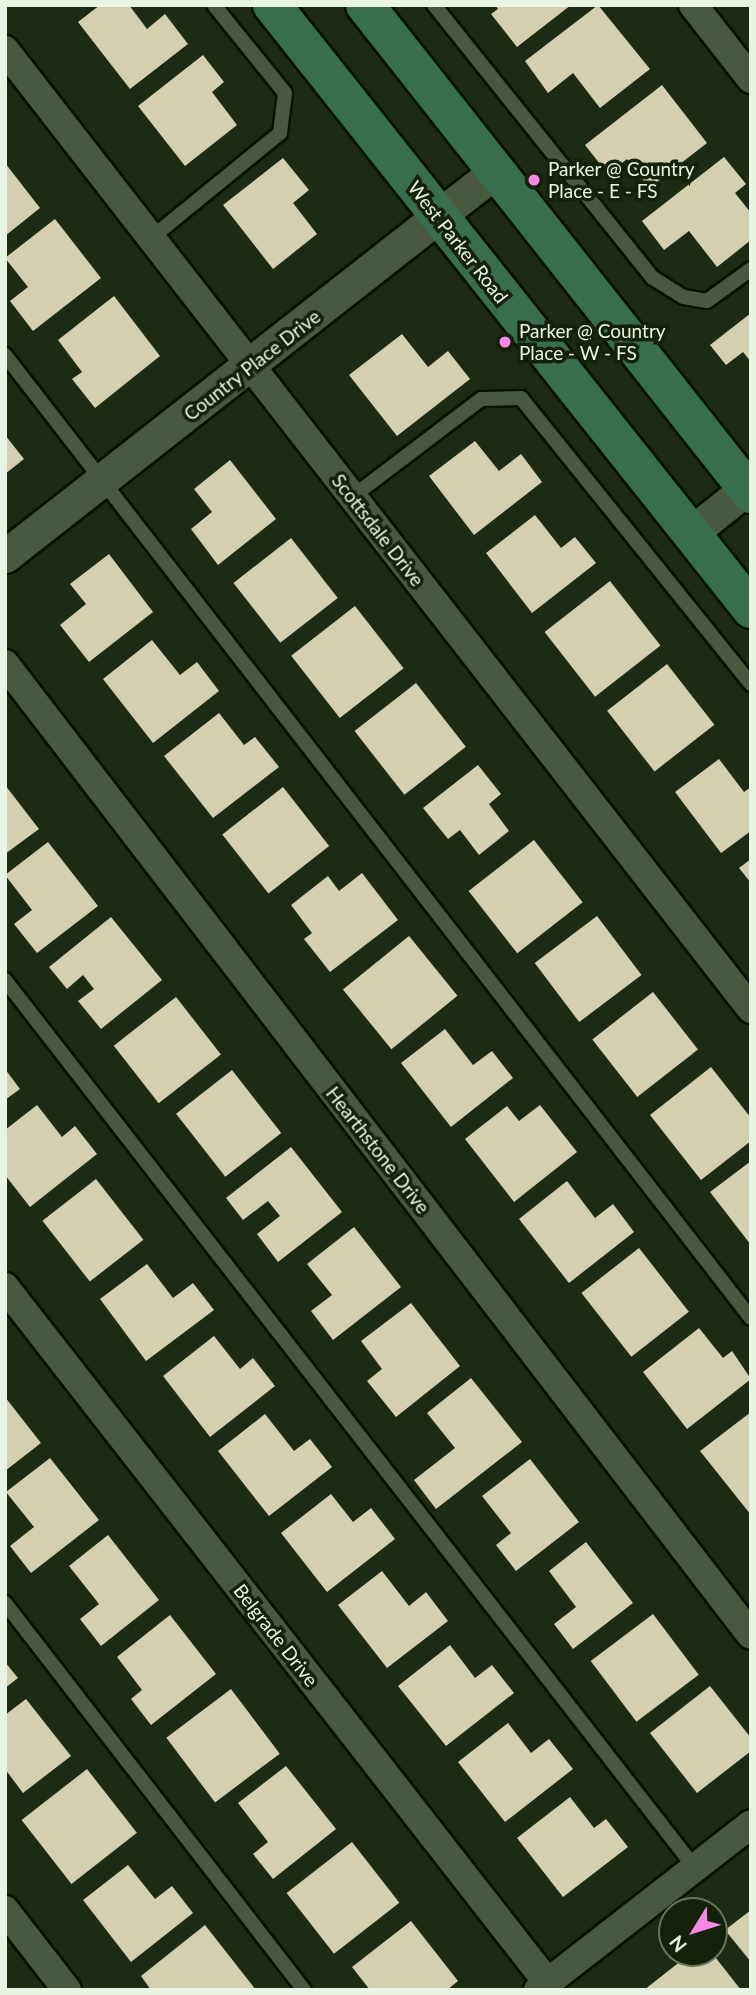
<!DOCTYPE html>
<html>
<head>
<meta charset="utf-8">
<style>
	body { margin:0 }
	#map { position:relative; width:756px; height:1995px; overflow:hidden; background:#1d2b14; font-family:Lato,sans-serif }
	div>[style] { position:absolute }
	.building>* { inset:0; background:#d4d0af; transform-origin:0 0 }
	.roads { filter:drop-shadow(2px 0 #071301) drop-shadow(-2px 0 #071301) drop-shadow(0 2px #071301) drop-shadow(0 -2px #071301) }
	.service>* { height:14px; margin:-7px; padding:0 7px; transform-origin:7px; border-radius:7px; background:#49593f }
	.minor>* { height:28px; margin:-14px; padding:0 14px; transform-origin:14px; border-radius:14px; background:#49593f }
	.tertiary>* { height:33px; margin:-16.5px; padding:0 16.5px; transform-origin:16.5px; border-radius:16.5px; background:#49593f }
	.secondary>* { height:38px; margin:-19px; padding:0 19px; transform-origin:19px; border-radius:19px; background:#386e4f }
	.dots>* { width:19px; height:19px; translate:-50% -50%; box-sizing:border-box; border:4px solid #14220a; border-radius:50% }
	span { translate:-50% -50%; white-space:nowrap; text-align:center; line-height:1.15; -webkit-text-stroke:7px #14220a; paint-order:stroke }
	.poi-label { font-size:19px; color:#eaf4e4 }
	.left { translate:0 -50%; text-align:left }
	.street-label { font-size:19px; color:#eaf4e4 }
	.frame { position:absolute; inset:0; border:7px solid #eaf4e4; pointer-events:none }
	.north { position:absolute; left:658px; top:1897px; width:70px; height:70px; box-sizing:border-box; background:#14220a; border:2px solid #6a7661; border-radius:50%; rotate:232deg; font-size:19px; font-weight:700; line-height:28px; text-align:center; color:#eaf4e4 }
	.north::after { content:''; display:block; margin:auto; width:24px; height:32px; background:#fa87e8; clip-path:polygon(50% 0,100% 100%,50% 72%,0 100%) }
</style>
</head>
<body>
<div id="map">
	<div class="building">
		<div style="clip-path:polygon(100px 5px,129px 5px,147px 29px,165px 14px,188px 44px,130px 89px,78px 22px)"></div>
		<div style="clip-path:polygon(495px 5px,571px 5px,517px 47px,491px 14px,498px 9px)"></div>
		<div style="clip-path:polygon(598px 5px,650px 69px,600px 108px,573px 73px,548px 93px,525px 61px)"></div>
		<div style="clip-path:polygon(203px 55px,224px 82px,212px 92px,237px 125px,185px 166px,138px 106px)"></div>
		<div style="clip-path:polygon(662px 85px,707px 143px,649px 188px,627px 159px,608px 174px,585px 145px)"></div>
		<div style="clip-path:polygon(724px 157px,746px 184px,735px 193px,751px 213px,751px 240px,717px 267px,689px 231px,664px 250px,642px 221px)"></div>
		<div style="clip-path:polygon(283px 158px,309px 190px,293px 203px,317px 234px,273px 269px,223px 205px)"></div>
		<div style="clip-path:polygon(5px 163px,40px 208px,5px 236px)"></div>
		<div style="clip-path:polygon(55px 219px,101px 278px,33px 331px,10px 301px,28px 287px,5px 258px)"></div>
		<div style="clip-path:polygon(114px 296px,160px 356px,95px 408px,72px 379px,82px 372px,58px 340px)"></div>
		<div style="clip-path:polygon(751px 313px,751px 362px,743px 352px,726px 365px,710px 345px)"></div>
		<div style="clip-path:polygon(402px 334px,428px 367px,448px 351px,470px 379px,397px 436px,349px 375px)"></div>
		<div style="clip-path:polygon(5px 435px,24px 459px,5px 474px)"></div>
		<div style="clip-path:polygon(475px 441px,499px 471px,521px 454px,542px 482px,474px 535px,429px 476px)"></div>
		<div style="clip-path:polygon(230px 460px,276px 519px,218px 565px,191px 529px,212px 512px,194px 489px)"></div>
		<div style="clip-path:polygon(535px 515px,561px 548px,575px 537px,596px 563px,532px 613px,486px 553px)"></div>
		<div style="left:291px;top:538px;width:76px;height:73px;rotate:52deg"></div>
		<div style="clip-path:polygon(109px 554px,153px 612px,89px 662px,60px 625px,86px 604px,70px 584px)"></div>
		<div style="left:610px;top:581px;width:82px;height:83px;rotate:52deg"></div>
		<div style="left:355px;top:606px;width:79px;height:81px;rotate:52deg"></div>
		<div style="clip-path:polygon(152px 640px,180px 675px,197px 662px,219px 691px,153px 743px,103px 679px)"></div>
		<div style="left:667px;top:664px;width:77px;height:76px;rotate:52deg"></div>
		<div style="left:416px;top:683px;width:81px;height:78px;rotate:52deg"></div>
		<div style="clip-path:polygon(219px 713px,244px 745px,255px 737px,279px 767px,213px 818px,164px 756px)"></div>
		<div style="clip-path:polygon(719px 759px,744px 792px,751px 787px,751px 831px,721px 853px,675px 792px)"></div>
		<div style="clip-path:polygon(478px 765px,501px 794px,489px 804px,509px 831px,479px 855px,460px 830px,448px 839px,423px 808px)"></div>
		<div style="clip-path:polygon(5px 785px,39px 829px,5px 854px)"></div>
		<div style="left:283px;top:787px;width:75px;height:77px;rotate:52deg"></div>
		<div style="left:534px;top:840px;width:79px;height:83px;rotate:52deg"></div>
		<div style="clip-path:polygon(48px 842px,98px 906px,37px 953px,14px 924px,32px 910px,5px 875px)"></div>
		<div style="clip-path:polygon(751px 859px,751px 883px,739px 868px)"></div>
		<div style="clip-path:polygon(362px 873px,398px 920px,330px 972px,304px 939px,312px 933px,291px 905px,328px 876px,339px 891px)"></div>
		<div style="left:597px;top:916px;width:74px;height:78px;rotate:53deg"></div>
		<div style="clip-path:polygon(111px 917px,162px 980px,101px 1029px,78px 1001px,94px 989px,83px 975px,67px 989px,49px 967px)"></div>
		<div style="left:409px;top:936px;width:77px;height:85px;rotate:51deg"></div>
		<div style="left:653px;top:992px;width:73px;height:77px;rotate:52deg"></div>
		<div style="left:176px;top:997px;width:73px;height:79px;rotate:52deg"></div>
		<div style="clip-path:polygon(445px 1029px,473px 1065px,492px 1051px,513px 1078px,451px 1127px,401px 1063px)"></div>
		<div style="clip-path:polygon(711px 1067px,751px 1118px,751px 1141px,701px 1180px,650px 1115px)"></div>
		<div style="clip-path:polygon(5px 1069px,20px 1089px,5px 1100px)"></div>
		<div style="left:232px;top:1070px;width:80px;height:71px;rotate:52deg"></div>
		<div style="clip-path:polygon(37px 1105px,62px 1137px,75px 1126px,97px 1154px,30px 1207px,5px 1175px,5px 1130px)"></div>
		<div style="clip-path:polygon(540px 1105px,577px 1152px,514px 1202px,465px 1139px,507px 1106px,519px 1121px)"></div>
		<div style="clip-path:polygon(291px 1147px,342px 1212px,278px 1262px,257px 1234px,280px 1216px,268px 1201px,243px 1220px,226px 1198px)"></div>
		<div style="clip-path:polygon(751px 1161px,751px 1245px,710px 1192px)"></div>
		<div style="left:96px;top:1179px;width:77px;height:68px;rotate:52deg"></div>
		<div style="clip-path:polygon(567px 1181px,595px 1218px,613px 1204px,634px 1232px,569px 1283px,519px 1219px)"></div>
		<div style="clip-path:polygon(354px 1227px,401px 1287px,333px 1340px,311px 1311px,332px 1295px,307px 1264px)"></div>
		<div style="left:639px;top:1248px;width:81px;height:73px;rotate:52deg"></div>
		<div style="clip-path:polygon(147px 1264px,173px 1298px,193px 1283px,214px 1310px,146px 1361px,100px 1299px)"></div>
		<div style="clip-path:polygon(411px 1303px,460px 1366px,396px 1417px,367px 1381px,382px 1369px,361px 1341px)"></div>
		<div style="clip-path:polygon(699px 1328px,723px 1358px,732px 1351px,751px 1379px,687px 1429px,643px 1372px)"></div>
		<div style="clip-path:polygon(214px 1336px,240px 1369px,253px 1358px,275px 1386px,210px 1437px,163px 1376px)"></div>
		<div style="clip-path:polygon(471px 1378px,522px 1442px,436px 1509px,414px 1480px,455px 1448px,427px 1413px)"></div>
		<div style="clip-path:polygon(5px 1397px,41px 1443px,5px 1471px)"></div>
		<div style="clip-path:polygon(751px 1412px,751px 1515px,700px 1451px)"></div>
		<div style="clip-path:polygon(265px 1414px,294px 1451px,310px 1439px,332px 1467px,269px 1516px,218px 1451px)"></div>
		<div style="clip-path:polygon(50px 1458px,99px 1520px,31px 1573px,10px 1546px,34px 1527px,6px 1492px)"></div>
		<div style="clip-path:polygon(530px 1459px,579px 1522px,516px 1571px,496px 1545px,511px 1533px,482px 1496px)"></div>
		<div style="clip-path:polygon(331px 1494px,353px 1522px,371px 1508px,395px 1539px,327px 1592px,281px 1533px)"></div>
		<div style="clip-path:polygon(108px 1535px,159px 1600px,101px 1646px,80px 1619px,99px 1604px,69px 1566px)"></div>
		<div style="clip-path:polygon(586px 1542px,633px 1603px,573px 1649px,554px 1624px,576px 1607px,549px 1571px)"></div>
		<div style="clip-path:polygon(382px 1571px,409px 1606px,426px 1592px,448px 1621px,387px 1668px,338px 1605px)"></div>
		<div style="left:653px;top:1614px;width:76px;height:78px;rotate:53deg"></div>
		<div style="clip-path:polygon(170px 1615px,216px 1674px,151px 1725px,131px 1699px,142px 1690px,117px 1657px)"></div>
		<div style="clip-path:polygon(450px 1645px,475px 1678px,492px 1665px,514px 1693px,446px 1746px,398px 1686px)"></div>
		<div style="clip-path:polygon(5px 1662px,18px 1678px,5px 1688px)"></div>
		<div style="clip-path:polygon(710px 1686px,751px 1738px,751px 1751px,697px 1793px,650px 1733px)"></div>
		<div style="left:231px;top:1689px;width:81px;height:81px;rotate:53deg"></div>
		<div style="clip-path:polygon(26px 1699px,71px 1756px,23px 1793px,5px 1769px,5px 1715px)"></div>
		<div style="clip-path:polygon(508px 1723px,531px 1753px,549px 1739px,573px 1769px,505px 1822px,458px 1762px)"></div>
		<div style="clip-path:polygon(286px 1766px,336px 1829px,273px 1879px,253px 1854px,268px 1842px,238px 1803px)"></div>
		<div style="left:87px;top:1769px;width:81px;height:83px;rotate:52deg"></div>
		<div style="clip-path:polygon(570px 1797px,594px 1828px,606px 1819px,628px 1847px,563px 1897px,517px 1838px)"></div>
		<div style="left:352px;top:1842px;width:77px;height:83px;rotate:52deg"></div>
		<div style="clip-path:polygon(128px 1865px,155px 1899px,172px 1886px,193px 1913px,131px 1962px,83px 1900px)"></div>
		<div style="clip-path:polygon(751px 1910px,751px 1962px,725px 1930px)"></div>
		<div style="clip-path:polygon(411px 1921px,458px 1981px,447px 1990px,370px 1990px,352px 1967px)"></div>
		<div style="clip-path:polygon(205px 1925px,256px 1990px,151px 1990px,141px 1976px)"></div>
		<div style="clip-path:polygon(691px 1953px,712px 1953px,741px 1990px,644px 1990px)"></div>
	</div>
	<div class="roads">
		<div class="service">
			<div style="left:434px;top:5px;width:350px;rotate:51.3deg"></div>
			<div style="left:653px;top:278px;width:36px;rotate:32deg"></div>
			<div style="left:684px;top:297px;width:23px;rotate:10deg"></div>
			<div style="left:707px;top:301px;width:54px;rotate:-36deg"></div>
			<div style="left:150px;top:239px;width:168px;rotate:-39.2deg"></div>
			<div style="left:280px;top:133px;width:40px;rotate:-82.9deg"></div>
			<div style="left:285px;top:93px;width:113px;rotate:-128.9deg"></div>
			<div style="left:5px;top:355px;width:1218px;rotate:52.24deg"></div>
			<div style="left:352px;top:497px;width:162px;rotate:-37.2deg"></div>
			<div style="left:481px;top:399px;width:40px;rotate:-1.4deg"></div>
			<div style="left:521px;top:398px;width:367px;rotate:51.2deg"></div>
			<div style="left:5px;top:980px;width:1125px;rotate:52.15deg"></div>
			<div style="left:5px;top:1603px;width:489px;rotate:52.3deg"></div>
		</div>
		<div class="minor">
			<div style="left:693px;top:5px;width:94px;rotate:51.9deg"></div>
			<div style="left:5px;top:50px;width:1215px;rotate:52.12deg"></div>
			<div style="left:5px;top:664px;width:1224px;rotate:52.47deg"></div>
			<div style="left:5px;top:1287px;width:881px;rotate:52.05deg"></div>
			<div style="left:5px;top:1910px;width:101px;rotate:52.2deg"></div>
			<div style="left:538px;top:1990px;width:270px;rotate:-37.9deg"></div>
		</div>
		<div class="tertiary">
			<div style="left:691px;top:533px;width:77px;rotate:-38.7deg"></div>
			<div style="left:5px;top:556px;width:624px;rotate:-38.1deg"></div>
		</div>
		<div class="secondary">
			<div style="left:272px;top:5px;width:771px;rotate:51.58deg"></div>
			<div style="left:365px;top:5px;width:623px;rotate:51.71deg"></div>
		</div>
	</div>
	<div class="dots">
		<div style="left:534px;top:180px;background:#fa87e8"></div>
		<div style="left:505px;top:342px;background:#fa87e8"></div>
	</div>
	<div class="poi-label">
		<span class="left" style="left:548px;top:180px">Parker @ Country<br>Place - E - FS</span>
		<span class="left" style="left:519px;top:342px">Parker @ Country<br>Place - W - FS</span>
	</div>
	<div class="street-label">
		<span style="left:458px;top:242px;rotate:52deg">West Parker Road</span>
		<span style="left:252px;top:365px;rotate:-38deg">Country Place Drive</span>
		<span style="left:378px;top:530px;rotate:52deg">Scottsdale Drive</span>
		<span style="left:378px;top:1150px;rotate:52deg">Hearthstone Drive</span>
		<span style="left:276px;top:1635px;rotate:52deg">Belgrade Drive</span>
	</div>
	<div class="frame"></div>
	<div class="north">N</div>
</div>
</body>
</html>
